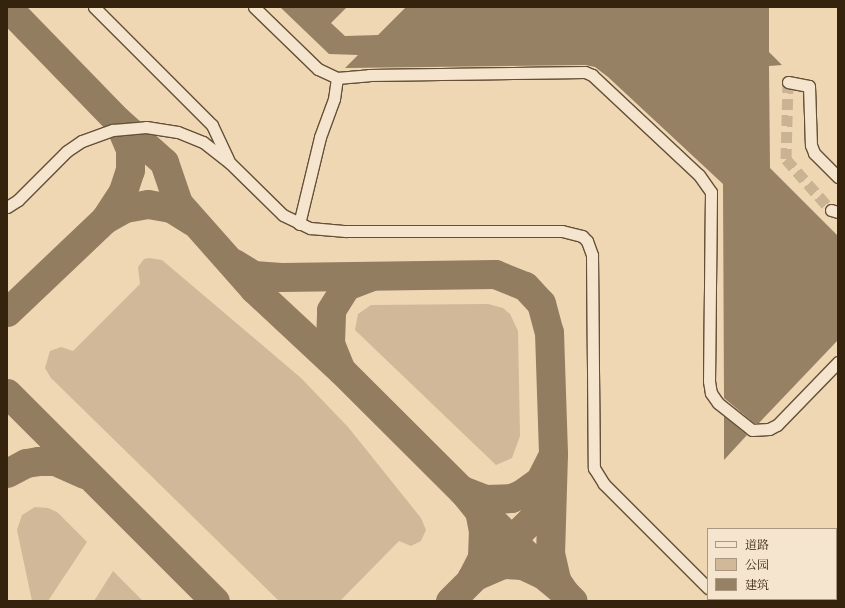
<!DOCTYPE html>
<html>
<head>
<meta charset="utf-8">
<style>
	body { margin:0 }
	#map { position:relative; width:845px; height:608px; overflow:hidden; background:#efd7b4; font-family:"EB Garamond","Noto Serif SC",serif }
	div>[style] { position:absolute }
	.green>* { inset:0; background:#d0b898 }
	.taxiway>* { height:29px; margin:-14.5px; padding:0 14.5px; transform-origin:14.5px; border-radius:14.5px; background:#927d61 }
	.building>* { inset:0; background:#968164 }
	.minor-tunnel>* { height:11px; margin-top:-5.5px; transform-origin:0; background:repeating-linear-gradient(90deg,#cab393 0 11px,transparent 0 16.5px) }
	.roads { filter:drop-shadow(1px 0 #645038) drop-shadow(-1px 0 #645038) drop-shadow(0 1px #645038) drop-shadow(0 -1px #645038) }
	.minor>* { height:11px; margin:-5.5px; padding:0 5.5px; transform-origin:5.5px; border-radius:5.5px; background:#f5e5ce }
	span { translate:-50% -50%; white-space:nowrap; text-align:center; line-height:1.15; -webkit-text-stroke:3.5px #f5e5ce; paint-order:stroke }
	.frame { position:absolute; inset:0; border:8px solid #36230e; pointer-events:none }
	.legend { position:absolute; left:707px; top:528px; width:130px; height:72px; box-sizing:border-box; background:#f5e5ce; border:1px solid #a99781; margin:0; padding:5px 7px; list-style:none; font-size:12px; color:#36230e }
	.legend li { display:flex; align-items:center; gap:8px; height:20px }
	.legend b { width:20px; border:1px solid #a99781 }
</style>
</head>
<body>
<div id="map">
	<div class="green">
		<div style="clip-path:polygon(149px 258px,162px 260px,301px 378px,348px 427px,421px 518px,426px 530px,421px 541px,411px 546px,399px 541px,340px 601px,279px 601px,51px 378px,45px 368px,50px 351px,61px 347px,73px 351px,140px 284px,138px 267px,144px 259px)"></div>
		<div style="clip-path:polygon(488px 304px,503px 308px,510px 314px,518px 331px,520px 436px,512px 458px,496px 465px,355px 330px,358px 314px,371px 305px)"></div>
		<div style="clip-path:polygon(35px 507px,48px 508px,57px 512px,87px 542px,48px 601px,32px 601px,17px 530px,22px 515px)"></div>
		<div style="clip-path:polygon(113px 571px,143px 601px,94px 601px)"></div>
	</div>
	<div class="taxiway">
		<div style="left:7px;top:7px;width:158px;rotate:45.8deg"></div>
		<div style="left:117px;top:120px;width:63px;rotate:41.8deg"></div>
		<div style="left:164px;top:162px;width:43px;rotate:71.1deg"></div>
		<div style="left:178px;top:203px;width:115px;rotate:48.5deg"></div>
		<div style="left:254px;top:289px;width:119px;rotate:43deg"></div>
		<div style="left:341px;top:370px;width:327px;rotate:44.9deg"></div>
		<div style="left:105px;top:219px;width:23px;rotate:-29deg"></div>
		<div style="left:125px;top:208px;width:23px;rotate:-10deg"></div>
		<div style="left:148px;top:204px;width:23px;rotate:10deg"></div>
		<div style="left:171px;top:208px;width:25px;rotate:32deg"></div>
		<div style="left:234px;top:263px;width:22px;rotate:32deg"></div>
		<div style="left:253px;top:275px;width:28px;rotate:4deg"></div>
		<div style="left:281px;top:277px;width:214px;rotate:-0.8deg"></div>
		<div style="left:495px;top:274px;width:32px;rotate:22deg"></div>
		<div style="left:525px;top:286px;width:23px;rotate:47deg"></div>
		<div style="left:541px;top:303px;width:30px;rotate:75deg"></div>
		<div style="left:549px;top:332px;width:122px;rotate:88.1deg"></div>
		<div style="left:553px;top:454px;width:99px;rotate:91.7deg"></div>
		<div style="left:550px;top:553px;width:28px;rotate:77deg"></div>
		<div style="left:556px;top:580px;width:14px;rotate:56deg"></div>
		<div style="left:564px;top:592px;width:26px;rotate:-140deg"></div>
		<div style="left:544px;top:575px;width:23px;rotate:-155deg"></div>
		<div style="left:523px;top:565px;width:20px;rotate:-177deg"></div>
		<div style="left:503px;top:564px;width:34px;rotate:157deg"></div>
		<div style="left:7px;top:312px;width:135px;rotate:-43.5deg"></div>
		<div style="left:105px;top:219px;width:33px;rotate:-57deg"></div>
		<div style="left:123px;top:191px;width:22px;rotate:-72deg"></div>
		<div style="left:130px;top:170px;width:21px;rotate:-90deg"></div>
		<div style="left:130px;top:149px;width:28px;rotate:-113deg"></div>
		<div style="left:340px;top:368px;width:27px;rotate:-112deg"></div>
		<div style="left:330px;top:343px;width:33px;rotate:-88deg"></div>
		<div style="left:331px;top:310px;width:28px;rotate:-58deg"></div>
		<div style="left:346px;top:286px;width:26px;rotate:-21deg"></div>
		<div style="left:7px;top:393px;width:294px;rotate:45deg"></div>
		<div style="left:7px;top:473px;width:21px;rotate:-28deg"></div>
		<div style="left:26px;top:463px;width:12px;rotate:-9deg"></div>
		<div style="left:38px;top:461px;width:17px"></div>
		<div style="left:55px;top:461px;width:32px;rotate:24deg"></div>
		<div style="left:472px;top:577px;width:22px;rotate:-63deg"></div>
		<div style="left:482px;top:557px;width:26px;rotate:-88deg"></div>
		<div style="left:483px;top:531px;width:20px;rotate:-101deg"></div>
		<div style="left:479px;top:511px;width:27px;rotate:-129deg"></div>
		<div style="left:462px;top:490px;width:25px;rotate:21deg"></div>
		<div style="left:485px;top:499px;width:26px;rotate:-2deg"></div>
		<div style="left:511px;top:498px;width:11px;rotate:-22deg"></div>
		<div style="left:521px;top:494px;width:24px;rotate:-36deg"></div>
		<div style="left:540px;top:480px;width:27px;rotate:-63deg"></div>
		<div style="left:450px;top:601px;width:116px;rotate:-45deg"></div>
		<div style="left:532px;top:519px;width:21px;rotate:-51deg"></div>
		<div style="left:545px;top:503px;width:16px;rotate:-72deg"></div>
	</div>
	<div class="building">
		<div style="clip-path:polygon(280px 7px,347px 7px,331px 23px,345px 36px,378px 35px,406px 7px,769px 7px,769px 52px,782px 65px,769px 66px,770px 168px,838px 236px,838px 340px,759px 423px,754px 423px,724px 398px,723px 184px,608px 77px,595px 67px,585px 65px,345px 68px,358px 55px,329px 54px)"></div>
		<div style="clip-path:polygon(724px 416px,747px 435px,724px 460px)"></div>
	</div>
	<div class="minor-tunnel">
		<div style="left:788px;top:82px;width:77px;rotate:91.5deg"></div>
		<div style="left:786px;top:159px;width:68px;rotate:48.6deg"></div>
	</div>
	<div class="roads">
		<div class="minor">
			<div style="left:94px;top:7px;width:167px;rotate:45deg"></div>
			<div style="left:212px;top:125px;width:38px;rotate:65deg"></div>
			<div style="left:254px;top:7px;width:89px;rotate:44.1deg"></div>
			<div style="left:318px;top:69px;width:21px;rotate:25deg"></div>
			<div style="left:337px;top:78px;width:32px;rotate:-5deg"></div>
			<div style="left:369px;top:75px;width:216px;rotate:-0.8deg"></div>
			<div style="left:585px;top:72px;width:8px;rotate:23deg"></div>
			<div style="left:592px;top:75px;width:146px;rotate:43.1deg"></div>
			<div style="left:699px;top:175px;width:21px;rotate:55deg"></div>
			<div style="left:711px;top:192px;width:189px;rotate:90.6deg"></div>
			<div style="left:709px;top:381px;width:12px;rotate:81deg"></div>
			<div style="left:711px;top:393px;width:12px;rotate:55deg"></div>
			<div style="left:718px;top:403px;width:43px;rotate:38.5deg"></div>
			<div style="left:752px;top:430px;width:17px;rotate:-3deg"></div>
			<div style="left:769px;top:429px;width:9px;rotate:-27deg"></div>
			<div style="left:777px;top:425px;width:88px;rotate:-45.9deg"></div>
			<div style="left:788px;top:82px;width:21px;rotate:11deg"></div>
			<div style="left:809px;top:86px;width:59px;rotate:88.1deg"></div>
			<div style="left:811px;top:145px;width:9px;rotate:69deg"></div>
			<div style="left:814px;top:153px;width:34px;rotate:45deg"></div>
			<div style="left:7px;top:207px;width:13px;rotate:-32deg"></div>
			<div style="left:18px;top:200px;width:69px;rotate:-45deg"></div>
			<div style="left:67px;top:151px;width:18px;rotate:-34deg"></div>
			<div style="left:82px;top:141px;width:33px;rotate:-20deg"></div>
			<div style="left:113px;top:130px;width:33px;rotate:-5deg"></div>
			<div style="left:146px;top:127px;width:32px;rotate:9deg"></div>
			<div style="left:178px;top:132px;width:27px;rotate:22deg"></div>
			<div style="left:203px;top:142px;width:34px;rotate:38deg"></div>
			<div style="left:230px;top:163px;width:74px;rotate:44.5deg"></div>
			<div style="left:283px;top:215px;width:30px;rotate:26deg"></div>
			<div style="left:310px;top:228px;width:36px;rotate:5deg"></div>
			<div style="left:346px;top:231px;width:216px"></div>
			<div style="left:562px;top:231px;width:21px;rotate:14deg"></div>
			<div style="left:582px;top:236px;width:7px;rotate:45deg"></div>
			<div style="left:587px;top:241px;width:15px;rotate:70deg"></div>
			<div style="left:592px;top:255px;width:213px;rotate:89.5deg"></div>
			<div style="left:594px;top:468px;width:19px;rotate:58deg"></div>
			<div style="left:604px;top:484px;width:147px;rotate:45deg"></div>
			<div style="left:831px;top:210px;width:7px;rotate:16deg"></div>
			<div style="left:299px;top:224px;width:89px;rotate:-76.4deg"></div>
			<div style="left:320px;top:137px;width:40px;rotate:-69.8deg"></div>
			<div style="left:334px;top:99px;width:21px;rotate:-82deg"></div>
			<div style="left:836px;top:558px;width:3px;rotate:-45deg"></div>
			<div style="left:719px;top:599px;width:3px;rotate:45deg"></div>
			<div style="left:794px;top:601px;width:3px;rotate:-45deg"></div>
		</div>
	</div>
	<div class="frame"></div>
	<ul class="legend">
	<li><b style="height:5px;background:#f5e5ce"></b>道路</li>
	<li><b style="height:11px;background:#d0b898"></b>公园</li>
	<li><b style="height:11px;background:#968164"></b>建筑</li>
	</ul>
</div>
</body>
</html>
